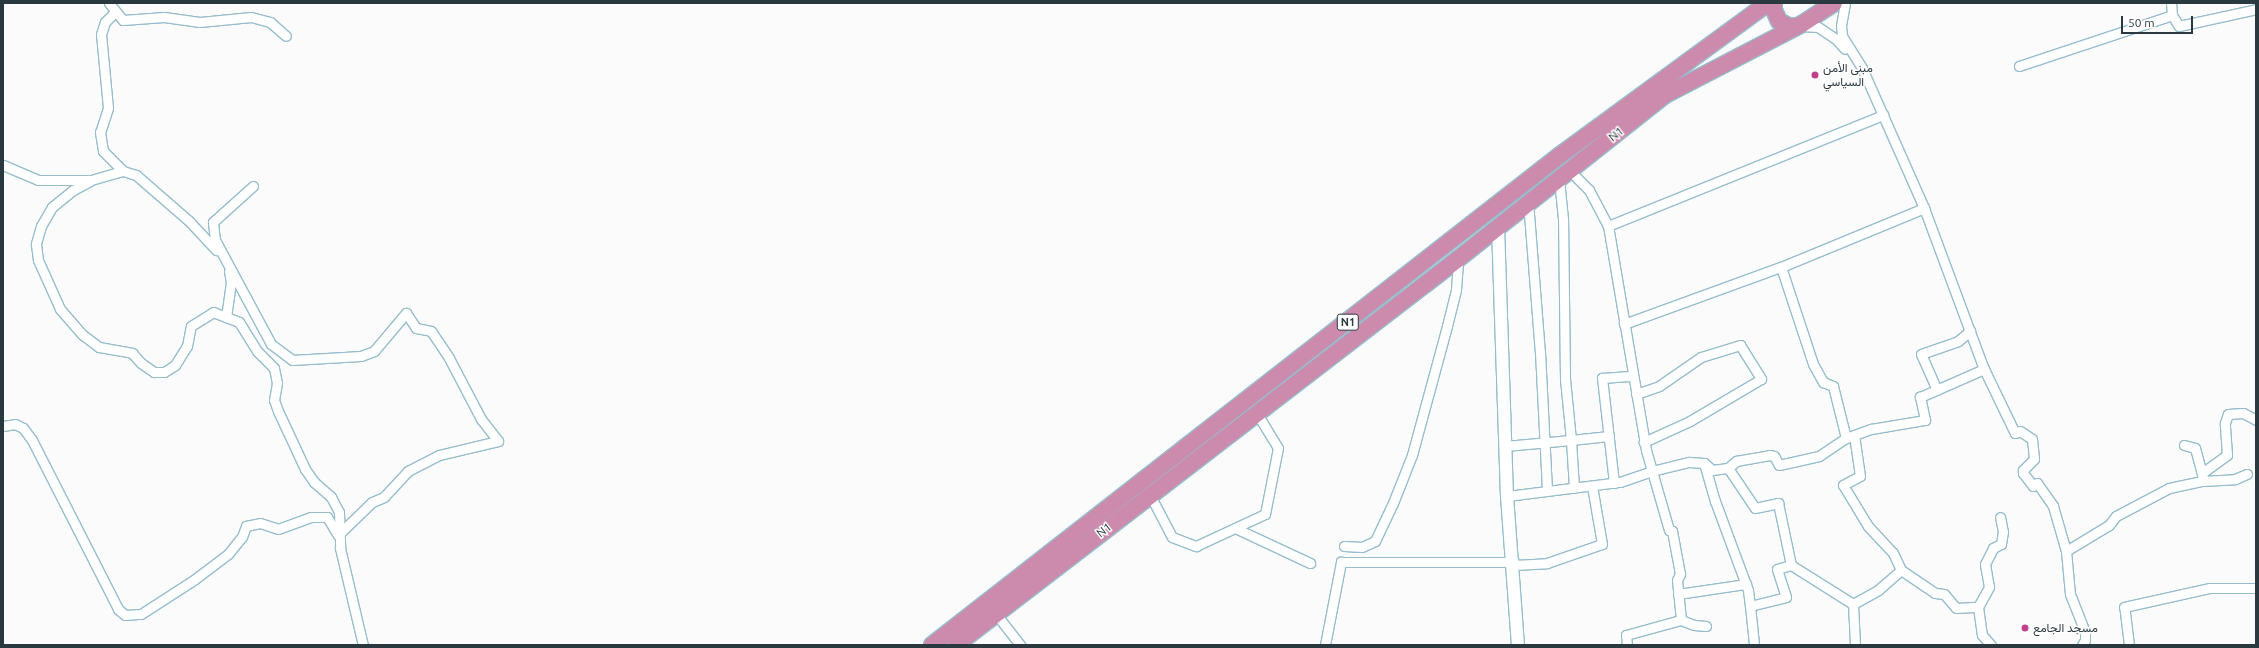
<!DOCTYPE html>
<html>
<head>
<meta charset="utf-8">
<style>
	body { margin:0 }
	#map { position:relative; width:2259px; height:648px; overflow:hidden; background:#fbfbfb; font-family:Ubuntu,Vazirmatn,sans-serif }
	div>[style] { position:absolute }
	.roads { filter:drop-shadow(1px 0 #97bdcc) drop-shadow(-1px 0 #97bdcc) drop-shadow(0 1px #97bdcc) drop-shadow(0 -1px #97bdcc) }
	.minor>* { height:9px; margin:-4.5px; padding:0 4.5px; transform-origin:4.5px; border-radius:4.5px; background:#fff }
	.tertiary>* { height:12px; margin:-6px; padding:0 6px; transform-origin:6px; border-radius:6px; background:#fff }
	.trunk>* { height:16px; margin:-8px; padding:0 8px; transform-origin:8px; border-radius:8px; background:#cc8aac }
	.dots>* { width:11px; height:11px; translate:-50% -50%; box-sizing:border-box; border:2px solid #fff; border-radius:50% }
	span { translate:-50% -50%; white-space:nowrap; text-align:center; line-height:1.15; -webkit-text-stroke:3px #fff; paint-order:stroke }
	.shield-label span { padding:1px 3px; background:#fff; border:1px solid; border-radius:3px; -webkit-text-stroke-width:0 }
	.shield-label { font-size:11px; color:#29393f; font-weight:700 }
	.poi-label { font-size:12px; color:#29393f }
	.left { translate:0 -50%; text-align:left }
	.street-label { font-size:12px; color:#29393f }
	.frame { position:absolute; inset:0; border:4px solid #29393f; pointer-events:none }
	.scale { position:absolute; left:2121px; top:16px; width:72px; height:18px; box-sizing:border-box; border:2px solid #29393f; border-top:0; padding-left:5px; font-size:12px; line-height:14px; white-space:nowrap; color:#29393f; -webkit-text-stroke:3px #fff; paint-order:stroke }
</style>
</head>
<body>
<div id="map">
	<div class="roads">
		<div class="minor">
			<div style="left:109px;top:3px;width:22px;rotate:51deg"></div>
			<div style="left:123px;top:20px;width:41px;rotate:-4.2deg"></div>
			<div style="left:164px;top:17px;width:36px;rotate:8deg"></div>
			<div style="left:200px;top:22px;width:51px;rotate:-5.6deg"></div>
			<div style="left:251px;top:17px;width:20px;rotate:15deg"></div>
			<div style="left:270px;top:22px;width:21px;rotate:41deg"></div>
			<div style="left:1845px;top:3px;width:23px;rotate:100deg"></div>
			<div style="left:1841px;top:26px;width:10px;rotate:84deg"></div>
			<div style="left:1842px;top:36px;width:38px;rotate:58deg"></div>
			<div style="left:1862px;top:68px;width:153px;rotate:66.1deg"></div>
			<div style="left:1924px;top:208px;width:172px;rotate:69.6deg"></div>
			<div style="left:1984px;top:369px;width:71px;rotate:64.2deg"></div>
			<div style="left:2015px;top:433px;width:5px;rotate:-22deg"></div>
			<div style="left:2020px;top:431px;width:14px;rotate:34deg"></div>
			<div style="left:2032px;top:439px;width:20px;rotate:84deg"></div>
			<div style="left:2034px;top:459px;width:16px;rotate:135deg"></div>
			<div style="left:2023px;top:470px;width:3px;rotate:90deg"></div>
			<div style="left:2023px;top:473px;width:16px;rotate:52deg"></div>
			<div style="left:2033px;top:486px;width:5px;rotate:-37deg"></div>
			<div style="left:2037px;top:483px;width:28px;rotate:55deg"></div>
			<div style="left:2053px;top:506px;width:47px;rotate:73.9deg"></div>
			<div style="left:2066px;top:551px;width:43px;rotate:84.7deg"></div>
			<div style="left:2070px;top:594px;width:41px;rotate:68.5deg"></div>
			<div style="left:2085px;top:632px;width:8px;rotate:90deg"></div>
			<div style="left:2085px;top:640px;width:6px;rotate:121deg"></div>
			<div style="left:2171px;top:3px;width:12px;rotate:85deg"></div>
			<div style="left:115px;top:12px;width:14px;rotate:135deg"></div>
			<div style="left:105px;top:22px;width:13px;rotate:108deg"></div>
			<div style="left:101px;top:34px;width:74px;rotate:84.6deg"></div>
			<div style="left:108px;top:108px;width:25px;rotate:108deg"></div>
			<div style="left:100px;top:132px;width:19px;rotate:81deg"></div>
			<div style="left:103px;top:151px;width:28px;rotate:45deg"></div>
			<div style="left:1802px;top:26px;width:16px;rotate:4deg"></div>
			<div style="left:1818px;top:27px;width:22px;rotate:34deg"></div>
			<div style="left:1836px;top:39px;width:13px;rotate:48deg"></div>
			<div style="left:2019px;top:66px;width:161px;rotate:-18.4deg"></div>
			<div style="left:2172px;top:15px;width:13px;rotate:58deg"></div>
			<div style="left:2179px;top:26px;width:79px;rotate:-12.4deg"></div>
			<div style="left:3px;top:165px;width:38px;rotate:23deg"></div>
			<div style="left:38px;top:180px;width:53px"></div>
			<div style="left:91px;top:180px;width:33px;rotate:-16deg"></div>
			<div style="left:123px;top:171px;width:14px;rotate:17deg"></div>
			<div style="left:136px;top:175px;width:70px;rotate:41deg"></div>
			<div style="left:189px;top:221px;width:40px;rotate:47deg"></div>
			<div style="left:90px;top:181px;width:19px;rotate:152deg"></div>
			<div style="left:73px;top:190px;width:27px;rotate:141deg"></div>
			<div style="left:52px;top:207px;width:22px;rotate:120deg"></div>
			<div style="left:41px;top:226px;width:19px;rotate:106deg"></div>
			<div style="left:36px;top:244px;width:16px;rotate:83deg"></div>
			<div style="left:38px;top:260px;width:54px;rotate:65.8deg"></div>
			<div style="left:60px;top:309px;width:35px;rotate:49deg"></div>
			<div style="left:83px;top:335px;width:20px;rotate:37deg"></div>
			<div style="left:99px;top:347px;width:34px;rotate:10deg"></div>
			<div style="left:132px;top:353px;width:13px;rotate:48deg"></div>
			<div style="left:141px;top:363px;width:16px;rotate:35deg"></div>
			<div style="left:154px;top:372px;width:10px"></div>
			<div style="left:164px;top:372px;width:13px;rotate:-32deg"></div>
			<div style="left:175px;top:365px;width:22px;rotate:-58deg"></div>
			<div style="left:187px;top:346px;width:20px;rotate:-79deg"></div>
			<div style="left:191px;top:326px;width:26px;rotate:-32deg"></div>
			<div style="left:213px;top:312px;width:14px;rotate:21deg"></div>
			<div style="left:253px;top:186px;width:54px;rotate:138deg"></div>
			<div style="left:213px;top:222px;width:18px;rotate:84deg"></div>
			<div style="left:215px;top:240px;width:118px;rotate:61.7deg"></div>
			<div style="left:271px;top:344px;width:26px;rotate:37deg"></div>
			<div style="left:292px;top:360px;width:69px;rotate:-3.3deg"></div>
			<div style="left:361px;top:356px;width:14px;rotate:-21deg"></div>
			<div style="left:374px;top:351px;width:50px;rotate:-49.9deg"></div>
			<div style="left:406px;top:313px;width:18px;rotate:56deg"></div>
			<div style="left:416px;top:328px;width:15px;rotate:11deg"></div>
			<div style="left:431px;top:331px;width:32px;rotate:56deg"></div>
			<div style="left:449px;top:358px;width:69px;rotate:62.3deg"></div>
			<div style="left:481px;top:419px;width:28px;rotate:52deg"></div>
			<div style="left:498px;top:441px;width:61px;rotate:166.7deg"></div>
			<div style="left:439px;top:455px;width:35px;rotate:153deg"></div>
			<div style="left:408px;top:471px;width:35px;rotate:133deg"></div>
			<div style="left:384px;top:497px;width:13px;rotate:157deg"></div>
			<div style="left:372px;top:502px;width:47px;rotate:135.9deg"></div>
			<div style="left:1528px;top:201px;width:151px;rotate:85.5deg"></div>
			<div style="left:1540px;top:352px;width:139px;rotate:87.1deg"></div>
			<div style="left:1608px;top:226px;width:297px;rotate:-22deg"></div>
			<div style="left:1781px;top:267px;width:102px;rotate:71.7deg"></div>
			<div style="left:1813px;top:364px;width:21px;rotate:61deg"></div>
			<div style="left:1823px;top:382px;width:11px;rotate:22deg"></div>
			<div style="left:1833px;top:386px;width:54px;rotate:76deg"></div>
			<div style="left:229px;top:271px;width:11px;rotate:80deg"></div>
			<div style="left:231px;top:282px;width:35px;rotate:98deg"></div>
			<div style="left:226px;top:317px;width:14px;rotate:21deg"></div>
			<div style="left:239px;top:322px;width:34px;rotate:58deg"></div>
			<div style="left:257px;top:351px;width:24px;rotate:45deg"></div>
			<div style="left:274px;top:368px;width:15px;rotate:79deg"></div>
			<div style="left:277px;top:383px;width:17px;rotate:100deg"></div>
			<div style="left:274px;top:400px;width:12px;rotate:70deg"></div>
			<div style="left:278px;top:411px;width:64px;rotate:65deg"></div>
			<div style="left:305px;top:469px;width:16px;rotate:55deg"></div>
			<div style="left:314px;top:482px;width:23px;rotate:41deg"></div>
			<div style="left:331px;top:497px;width:17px;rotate:62deg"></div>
			<div style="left:339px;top:512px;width:36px;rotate:88deg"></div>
			<div style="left:340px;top:548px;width:100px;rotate:76.7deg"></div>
			<div style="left:1624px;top:324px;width:167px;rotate:-20deg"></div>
			<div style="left:1781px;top:267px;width:155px;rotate:-22.4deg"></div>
			<div style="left:1937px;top:390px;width:39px;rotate:-114deg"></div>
			<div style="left:1921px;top:354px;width:39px;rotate:-19deg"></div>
			<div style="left:1958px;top:341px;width:16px;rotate:-40deg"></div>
			<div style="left:1636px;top:394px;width:24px;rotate:-19deg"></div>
			<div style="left:1659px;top:386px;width:51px;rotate:-34.6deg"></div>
			<div style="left:1701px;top:357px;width:41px;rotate:-17.1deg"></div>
			<div style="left:1740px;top:345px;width:40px;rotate:58deg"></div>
			<div style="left:1761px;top:379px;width:82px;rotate:149.4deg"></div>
			<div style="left:1690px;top:421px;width:51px;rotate:155.5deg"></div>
			<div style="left:3px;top:426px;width:12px;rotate:-9deg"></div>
			<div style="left:15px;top:424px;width:9px;rotate:27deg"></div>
			<div style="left:23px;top:428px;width:15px;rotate:53deg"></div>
			<div style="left:32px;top:440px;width:190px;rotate:63deg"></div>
			<div style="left:118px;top:609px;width:9px;rotate:41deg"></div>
			<div style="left:125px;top:615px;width:16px;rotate:-4deg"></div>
			<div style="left:141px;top:614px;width:64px;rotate:-32.9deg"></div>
			<div style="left:195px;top:579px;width:41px;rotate:-37.1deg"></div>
			<div style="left:228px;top:554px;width:22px;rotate:-51deg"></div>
			<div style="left:242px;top:537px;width:12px;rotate:-70deg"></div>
			<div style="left:246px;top:526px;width:14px;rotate:-12deg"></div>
			<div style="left:260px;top:523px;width:19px;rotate:18deg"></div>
			<div style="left:278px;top:529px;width:35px;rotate:-20deg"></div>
			<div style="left:311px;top:517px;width:16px"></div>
			<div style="left:327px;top:517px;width:21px;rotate:59deg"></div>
			<div style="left:2184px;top:445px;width:11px;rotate:15deg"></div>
			<div style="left:2195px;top:448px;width:31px;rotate:75deg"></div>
			<div style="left:1505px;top:446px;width:66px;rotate:-5.2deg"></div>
			<div style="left:1571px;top:440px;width:61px;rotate:-95.6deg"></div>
			<div style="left:1565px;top:379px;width:160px;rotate:-90.7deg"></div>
			<div style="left:1563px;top:219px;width:40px;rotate:-95.7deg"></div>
			<div style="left:1704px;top:463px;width:40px;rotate:74deg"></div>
			<div style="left:1715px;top:501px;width:95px;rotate:69.7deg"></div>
			<div style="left:1748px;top:590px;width:16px;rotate:83deg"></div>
			<div style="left:1750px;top:606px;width:37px;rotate:-14deg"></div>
			<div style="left:1786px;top:597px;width:29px;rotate:-108deg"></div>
			<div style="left:1777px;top:569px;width:15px;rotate:-16deg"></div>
			<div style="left:1791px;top:565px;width:73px;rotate:32.2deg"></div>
			<div style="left:1853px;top:604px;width:41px;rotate:87.2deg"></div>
			<div style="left:1728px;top:468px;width:48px;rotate:56deg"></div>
			<div style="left:1755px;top:508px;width:24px;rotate:-12deg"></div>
			<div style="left:1778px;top:503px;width:63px;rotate:78.2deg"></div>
			<div style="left:2202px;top:473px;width:31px;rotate:-36deg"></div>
			<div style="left:2227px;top:455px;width:32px;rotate:-94deg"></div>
			<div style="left:2225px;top:423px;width:9px;rotate:-72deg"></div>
			<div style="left:2228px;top:414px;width:15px;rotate:-4deg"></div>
			<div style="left:2243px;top:413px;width:15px;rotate:28deg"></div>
			<div style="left:1614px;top:483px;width:106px;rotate:-96.5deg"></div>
			<div style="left:1602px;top:378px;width:31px;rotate:-4deg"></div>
			<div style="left:1574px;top:488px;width:48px;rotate:-93.6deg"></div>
			<div style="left:1571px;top:440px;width:38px;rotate:-6deg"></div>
			<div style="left:1150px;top:495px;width:47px;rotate:62.4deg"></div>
			<div style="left:1172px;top:537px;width:26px;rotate:21deg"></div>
			<div style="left:1196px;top:546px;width:76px;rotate:-24.9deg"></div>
			<div style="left:1265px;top:514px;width:67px;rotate:-78.9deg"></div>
			<div style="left:1278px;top:448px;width:42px;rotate:-121.4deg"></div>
			<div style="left:1507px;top:496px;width:114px;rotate:-7.1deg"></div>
			<div style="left:1620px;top:482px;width:34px;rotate:-19deg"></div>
			<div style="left:1652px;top:471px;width:22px;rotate:-106deg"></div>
			<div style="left:1646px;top:450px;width:227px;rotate:-99.6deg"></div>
			<div style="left:1608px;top:226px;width:41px;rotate:-117.8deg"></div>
			<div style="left:1589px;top:190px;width:27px;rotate:-135deg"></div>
			<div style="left:1235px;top:528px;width:83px;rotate:25deg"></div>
			<div style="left:1344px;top:546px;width:18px;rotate:3deg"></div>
			<div style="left:1362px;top:547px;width:14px;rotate:-25deg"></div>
			<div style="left:1375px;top:541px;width:42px;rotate:-64.7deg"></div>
			<div style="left:1393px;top:503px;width:52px;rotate:-68.4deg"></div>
			<div style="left:1412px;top:455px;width:134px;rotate:-74.8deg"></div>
			<div style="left:1447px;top:326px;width:37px;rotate:-76deg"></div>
			<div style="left:1456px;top:290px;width:31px;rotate:-86deg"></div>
			<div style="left:2066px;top:551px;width:50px;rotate:-31.2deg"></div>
			<div style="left:2109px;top:525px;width:11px;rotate:-52deg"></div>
			<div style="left:2116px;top:516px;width:60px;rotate:-27.8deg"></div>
			<div style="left:2169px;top:488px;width:34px;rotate:-12deg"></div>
			<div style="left:2202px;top:481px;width:33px;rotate:-3deg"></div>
			<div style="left:2235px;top:479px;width:13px;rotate:-23deg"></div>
			<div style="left:1514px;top:565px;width:33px;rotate:-3deg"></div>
			<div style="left:1547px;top:563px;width:58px;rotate:-19.1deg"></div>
			<div style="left:1602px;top:544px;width:59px;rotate:-99.8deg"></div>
			<div style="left:1901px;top:570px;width:41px;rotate:34.1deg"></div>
			<div style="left:1935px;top:593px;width:9px;rotate:6deg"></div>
			<div style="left:1944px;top:594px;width:18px;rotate:49deg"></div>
			<div style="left:1956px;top:608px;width:22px;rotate:-3deg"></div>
			<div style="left:1978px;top:607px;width:28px;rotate:82deg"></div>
			<div style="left:1982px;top:635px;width:13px;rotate:48deg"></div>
			<div style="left:1678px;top:594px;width:69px;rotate:-8.4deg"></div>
			<div style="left:1853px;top:604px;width:29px;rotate:-29deg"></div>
			<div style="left:1878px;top:590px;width:30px;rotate:-41deg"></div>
			<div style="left:1901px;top:570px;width:19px;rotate:-115deg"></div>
			<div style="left:1893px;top:553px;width:37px;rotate:-133deg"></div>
			<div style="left:1868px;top:526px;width:48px;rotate:-121.4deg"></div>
			<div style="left:1843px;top:485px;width:19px;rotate:-28deg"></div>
			<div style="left:1860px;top:476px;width:41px;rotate:-98.3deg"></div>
			<div style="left:1750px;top:606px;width:39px;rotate:84deg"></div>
			<div style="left:1978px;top:607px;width:23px;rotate:-61deg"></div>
			<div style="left:1989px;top:587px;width:23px;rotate:-100deg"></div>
			<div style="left:1985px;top:564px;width:18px;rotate:-63deg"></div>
			<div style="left:1993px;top:548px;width:9px;rotate:-27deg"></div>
			<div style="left:2001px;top:544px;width:12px;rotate:-81deg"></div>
			<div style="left:2003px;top:532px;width:15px;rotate:-101deg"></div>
			<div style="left:996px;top:614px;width:39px;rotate:52deg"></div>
			<div style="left:1681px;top:620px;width:14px;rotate:21deg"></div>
			<div style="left:1694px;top:625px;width:12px;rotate:5deg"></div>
			<div style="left:1325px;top:645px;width:85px;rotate:-79.1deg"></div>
			<div style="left:1341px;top:562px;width:173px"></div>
			<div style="left:1627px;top:645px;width:10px;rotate:-96deg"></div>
			<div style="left:1626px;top:635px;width:57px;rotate:-15.3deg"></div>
			<div style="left:1681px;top:620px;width:40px;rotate:-95.7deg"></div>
			<div style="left:1677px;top:580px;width:7px;rotate:-63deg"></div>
			<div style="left:1680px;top:574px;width:44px;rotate:-100.5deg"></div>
			<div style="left:1672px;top:531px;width:3px;rotate:-162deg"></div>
			<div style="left:1669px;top:530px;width:61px;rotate:-106.1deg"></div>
			<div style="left:1652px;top:471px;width:38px;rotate:-14deg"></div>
			<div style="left:1689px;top:462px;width:15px;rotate:4deg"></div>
			<div style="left:1704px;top:463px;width:11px;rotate:41deg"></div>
			<div style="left:1712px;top:470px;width:16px;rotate:-7deg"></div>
			<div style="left:1728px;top:468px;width:11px;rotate:-41deg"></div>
			<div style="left:1736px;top:461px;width:34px;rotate:-10deg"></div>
			<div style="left:1769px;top:455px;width:5px;rotate:11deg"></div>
			<div style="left:1774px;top:456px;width:10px;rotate:61deg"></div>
			<div style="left:1779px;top:465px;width:41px;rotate:-12.7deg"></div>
			<div style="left:1819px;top:456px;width:32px;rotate:-34deg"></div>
			<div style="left:1846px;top:438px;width:27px;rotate:-20deg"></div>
			<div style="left:1871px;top:429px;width:55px;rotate:-9.5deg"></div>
			<div style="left:1925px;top:420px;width:24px;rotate:-102deg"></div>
			<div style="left:1920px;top:397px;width:70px;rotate:-23.6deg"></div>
			<div style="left:2129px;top:645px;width:38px;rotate:-97deg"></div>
			<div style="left:2124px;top:607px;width:88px;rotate:-12.5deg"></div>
			<div style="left:2210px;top:588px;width:46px"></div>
		</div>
		<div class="tertiary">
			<div style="left:1498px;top:226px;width:270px;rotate:88.1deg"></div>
			<div style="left:1507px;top:496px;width:149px;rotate:85.8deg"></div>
		</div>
		<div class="trunk">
			<div style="left:1774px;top:3px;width:7px;rotate:90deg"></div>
			<div style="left:1774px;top:10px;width:12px;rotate:66deg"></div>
			<div style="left:1779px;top:21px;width:13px;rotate:29deg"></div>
			<div style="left:1790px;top:27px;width:7px;rotate:-8deg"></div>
			<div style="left:932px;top:645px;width:795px;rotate:-37.95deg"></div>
			<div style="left:1559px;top:156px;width:259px;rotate:-36.2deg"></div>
			<div style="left:956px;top:645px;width:633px;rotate:-37.56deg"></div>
			<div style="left:1458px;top:259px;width:264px;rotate:-38.4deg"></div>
			<div style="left:1665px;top:95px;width:154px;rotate:-27.4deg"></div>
			<div style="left:1802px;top:24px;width:38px;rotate:-33deg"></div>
		</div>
	</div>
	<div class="dots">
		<div style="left:1815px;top:75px;background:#c0408a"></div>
		<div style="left:2025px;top:628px;background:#c0408a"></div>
	</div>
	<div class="shield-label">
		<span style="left:1348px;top:322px">N1</span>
	</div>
	<div class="poi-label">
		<span class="left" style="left:1823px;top:75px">مبنى الأمن<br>السياسي</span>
		<span class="left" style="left:2033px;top:628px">مسجد الجامع</span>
	</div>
	<div class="street-label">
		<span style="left:1616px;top:134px;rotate:-39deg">N1</span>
		<span style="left:1104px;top:530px;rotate:-38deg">N1</span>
	</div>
	<div class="frame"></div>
	<div class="scale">50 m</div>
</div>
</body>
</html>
